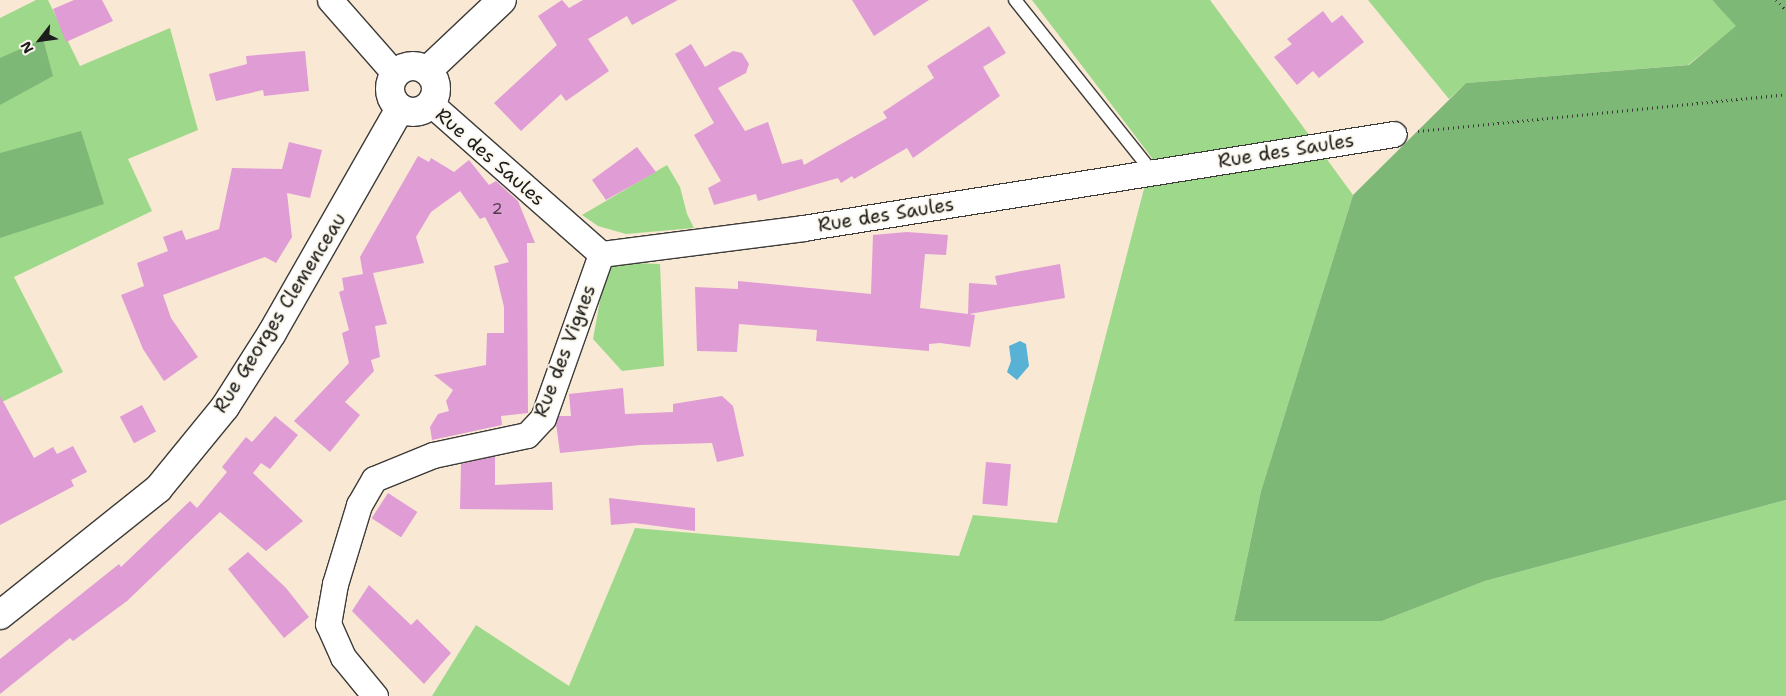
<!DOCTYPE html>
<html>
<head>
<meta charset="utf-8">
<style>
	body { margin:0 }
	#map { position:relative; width:1786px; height:696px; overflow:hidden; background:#f8e8d4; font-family:"Shantell Sans",sans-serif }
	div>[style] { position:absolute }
	.green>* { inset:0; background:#9ed88b }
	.forest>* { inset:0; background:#7eb877 }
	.water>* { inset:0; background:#57b2d5 }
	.building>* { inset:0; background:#e09cd4; transform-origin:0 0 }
	.path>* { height:3px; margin-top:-1.5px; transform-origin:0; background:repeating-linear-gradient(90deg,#3d3b38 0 1px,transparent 0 5px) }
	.roads { filter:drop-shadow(1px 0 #3d3b38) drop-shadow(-1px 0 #3d3b38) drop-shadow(0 1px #3d3b38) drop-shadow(0 -1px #3d3b38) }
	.lane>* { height:12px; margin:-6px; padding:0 6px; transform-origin:6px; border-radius:6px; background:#fff }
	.street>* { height:25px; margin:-12.5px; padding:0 12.5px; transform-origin:12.5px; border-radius:12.5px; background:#fff }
	.secondary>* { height:28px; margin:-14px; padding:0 14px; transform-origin:14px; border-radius:14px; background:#fff }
	.secondary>.ring { margin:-14px; padding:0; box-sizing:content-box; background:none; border:28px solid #fff; border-radius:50% }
	span { translate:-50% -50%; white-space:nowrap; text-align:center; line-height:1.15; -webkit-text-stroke:4px #fbf7ec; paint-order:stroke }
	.number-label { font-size:16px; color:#4d3c4a }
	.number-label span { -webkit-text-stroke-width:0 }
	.street-label { font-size:19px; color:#1c1c1c }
	.north { position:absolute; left:15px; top:15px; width:50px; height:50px; -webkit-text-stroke:4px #fbf7ec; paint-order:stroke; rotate:240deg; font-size:14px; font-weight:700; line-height:20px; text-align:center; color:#1c1c1c }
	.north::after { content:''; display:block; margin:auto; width:18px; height:22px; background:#1c1c1c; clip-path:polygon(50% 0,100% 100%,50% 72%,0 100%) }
</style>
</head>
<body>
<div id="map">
	<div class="green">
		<div style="clip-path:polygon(36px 0,48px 0,80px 66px,170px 28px,198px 130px,128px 159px,152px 211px,14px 277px,63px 372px,0 403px,0 18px)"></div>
		<div style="clip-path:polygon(1032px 0,1210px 0,1353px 195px,1261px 491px,1234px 621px,1382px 621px,1485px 581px,1786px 500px,1786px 696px,432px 696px,476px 625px,569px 686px,635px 528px,959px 556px,973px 515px,1057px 523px,1152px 158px)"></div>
		<div style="clip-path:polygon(1368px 0,1712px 0,1737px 26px,1688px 65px,1466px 83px,1449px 99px)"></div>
		<div style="clip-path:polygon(667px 165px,680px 187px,687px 214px,694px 228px,626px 234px,598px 226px,582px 215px)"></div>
		<div style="clip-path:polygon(607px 262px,660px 264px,664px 366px,622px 371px,593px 339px)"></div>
	</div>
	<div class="forest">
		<div style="clip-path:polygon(1712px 0,1786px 0,1786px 500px,1485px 581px,1382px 621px,1234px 621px,1261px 491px,1353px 195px,1466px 83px,1689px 65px,1736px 26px)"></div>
		<div style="clip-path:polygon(43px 39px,53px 76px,0 105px,0 58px)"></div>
		<div style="clip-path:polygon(81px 131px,104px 204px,0 238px,0 153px)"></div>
	</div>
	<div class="water">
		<div style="clip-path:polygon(1020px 341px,1026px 344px,1029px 366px,1017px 380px,1007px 372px,1011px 361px,1009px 346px)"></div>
	</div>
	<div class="building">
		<div style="clip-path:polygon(74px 0,102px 0,113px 21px,66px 42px,53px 9px)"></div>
		<div style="clip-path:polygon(562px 0,569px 8px,583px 0,678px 0,632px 25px,627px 16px,588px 39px,609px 71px,566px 101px,561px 94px,521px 131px,494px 103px,557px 45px,538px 16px)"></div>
		<div style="clip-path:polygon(852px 0,929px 0,874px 36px)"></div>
		<div style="clip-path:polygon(1323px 11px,1332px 23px,1342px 15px,1364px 42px,1319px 78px,1313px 71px,1297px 85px,1274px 57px,1292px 44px,1287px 39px)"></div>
		<div style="clip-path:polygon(989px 26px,1006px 53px,983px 67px,1000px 96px,913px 158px,907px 148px,854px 179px,852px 176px,841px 183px,838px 178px,758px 201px,756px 194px,714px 205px,708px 188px,721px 181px,694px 135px,714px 123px,675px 54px,691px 44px,705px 67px,733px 51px,742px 53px,749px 64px,746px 73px,718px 88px,745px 131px,768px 122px,782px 164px,802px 159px,804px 165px,887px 118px,883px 112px,934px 78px,927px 66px)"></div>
		<div style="clip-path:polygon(305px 51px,309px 91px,264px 96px,263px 90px,216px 101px,209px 74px,247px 64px,246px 56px)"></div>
		<div style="clip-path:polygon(289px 142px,322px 150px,310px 198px,287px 193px,292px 237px,276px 263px,265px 257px,163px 295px,171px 318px,198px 357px,164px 381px,143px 349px,121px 295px,144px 286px,137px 263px,168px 251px,163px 237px,182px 230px,186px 240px,219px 229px,232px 168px,282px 169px)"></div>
		<div style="clip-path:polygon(637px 147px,656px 172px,606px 200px,592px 180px)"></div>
		<div style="clip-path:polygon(418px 156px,429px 162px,431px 158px,454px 172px,469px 160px,489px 185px,496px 181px,518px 201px,535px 243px,527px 243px,528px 413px,501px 416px,502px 425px,432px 440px,430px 427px,438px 414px,449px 411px,446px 401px,453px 390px,434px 375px,486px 365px,487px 333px,504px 333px,504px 307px,494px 266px,509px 262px,485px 217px,480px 219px,460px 191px,431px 212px,416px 237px,424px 263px,373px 273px,387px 324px,375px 326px,380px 357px,371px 360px,374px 371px,345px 402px,360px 415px,330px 452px,294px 421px,349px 363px,342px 333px,349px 330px,339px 292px,344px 290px,342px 278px,363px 274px,360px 257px)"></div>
		<div style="clip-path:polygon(907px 232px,948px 235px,946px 255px,925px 254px,920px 308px,968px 314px,969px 283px,997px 285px,995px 276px,1060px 264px,1065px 298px,969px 314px,975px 315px,970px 347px,940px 343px,929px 344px,929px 351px,860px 345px,816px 341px,817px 330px,739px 324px,737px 352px,697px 351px,695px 287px,738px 289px,738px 281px,871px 294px,873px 235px)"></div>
		<div style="clip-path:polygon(623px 388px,625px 414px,673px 412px,673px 404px,722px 396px,733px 406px,744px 456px,717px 462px,712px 443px,640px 445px,560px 453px,556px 423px,559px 416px,571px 416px,569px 394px)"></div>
		<div style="clip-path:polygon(0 396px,34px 458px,53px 447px,57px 454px,73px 446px,87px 472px,71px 480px,74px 486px,0 525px)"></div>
		<div style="left:142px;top:405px;width:30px;height:25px;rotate:62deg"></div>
		<div style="clip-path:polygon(275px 416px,298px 435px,270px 469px,261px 463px,253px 473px,303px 521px,266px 551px,220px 512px,127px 601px,73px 641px,70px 638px,0 694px,0 659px,119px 564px,121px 567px,190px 501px,197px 508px,227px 472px,222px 467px,246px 437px,252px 442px)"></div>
		<div style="clip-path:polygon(495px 456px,495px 485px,552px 482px,553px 510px,460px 509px,461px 464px)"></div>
		<div style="left:986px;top:462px;width:25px;height:42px;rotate:5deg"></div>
		<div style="left:388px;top:493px;width:35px;height:30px;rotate:33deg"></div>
		<div style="clip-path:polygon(609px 498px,695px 508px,695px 531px,634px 523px,611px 525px)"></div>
		<div style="clip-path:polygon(248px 552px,286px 588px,309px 617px,284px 638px,228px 569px)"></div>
		<div style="clip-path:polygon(369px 585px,411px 625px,417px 619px,451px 653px,424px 684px,352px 611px)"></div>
	</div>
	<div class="path">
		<div style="left:1776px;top:0;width:14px;rotate:45deg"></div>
		<div style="left:1418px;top:131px;width:370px;rotate:-5.7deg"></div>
	</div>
	<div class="roads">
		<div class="lane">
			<div style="left:1015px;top:0;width:221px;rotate:51.4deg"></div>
		</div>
		<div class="street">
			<div style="left:330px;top:0;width:98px;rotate:48.7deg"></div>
			<div style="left:431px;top:104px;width:227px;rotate:41.4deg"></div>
			<div style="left:601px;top:254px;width:204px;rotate:-7.3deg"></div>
			<div style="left:803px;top:228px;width:598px;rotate:-9.04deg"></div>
			<div style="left:375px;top:696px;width:50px;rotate:-129.4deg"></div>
			<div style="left:343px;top:657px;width:36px;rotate:-114deg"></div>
			<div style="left:328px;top:624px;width:41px;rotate:-80.1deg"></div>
			<div style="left:335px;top:584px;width:83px;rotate:-73.1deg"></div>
			<div style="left:359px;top:505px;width:30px;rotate:-60deg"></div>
			<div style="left:374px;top:479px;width:64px;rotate:-22.1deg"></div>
			<div style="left:433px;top:455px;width:96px;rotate:-12deg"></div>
			<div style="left:527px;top:435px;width:23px;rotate:-47deg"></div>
			<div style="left:543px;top:418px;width:174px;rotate:-70.5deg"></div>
		</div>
		<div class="secondary">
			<div class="ring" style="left:390px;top:66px;width:18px;height:18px"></div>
			<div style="left:427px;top:71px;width:103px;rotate:-43.4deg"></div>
			<div style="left:0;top:615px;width:202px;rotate:-38.6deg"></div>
			<div style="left:158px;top:489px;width:106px;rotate:-50.7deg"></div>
			<div style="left:225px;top:407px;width:88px;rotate:-57.6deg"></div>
			<div style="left:272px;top:333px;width:258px;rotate:-60.3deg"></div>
		</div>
	</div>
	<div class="number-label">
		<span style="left:497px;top:209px">2</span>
	</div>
	<div class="street-label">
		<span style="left:1286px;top:151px;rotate:-9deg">Rue des Saules</span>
		<span style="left:490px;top:157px;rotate:41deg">Rue des Saules</span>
		<span style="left:886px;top:215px;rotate:-9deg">Rue des Saules</span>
		<span style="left:280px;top:313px;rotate:-58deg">Rue Georges Clemenceau</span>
		<span style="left:565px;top:351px;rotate:-69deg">Rue des Vignes</span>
	</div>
	<div class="north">N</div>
</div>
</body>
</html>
